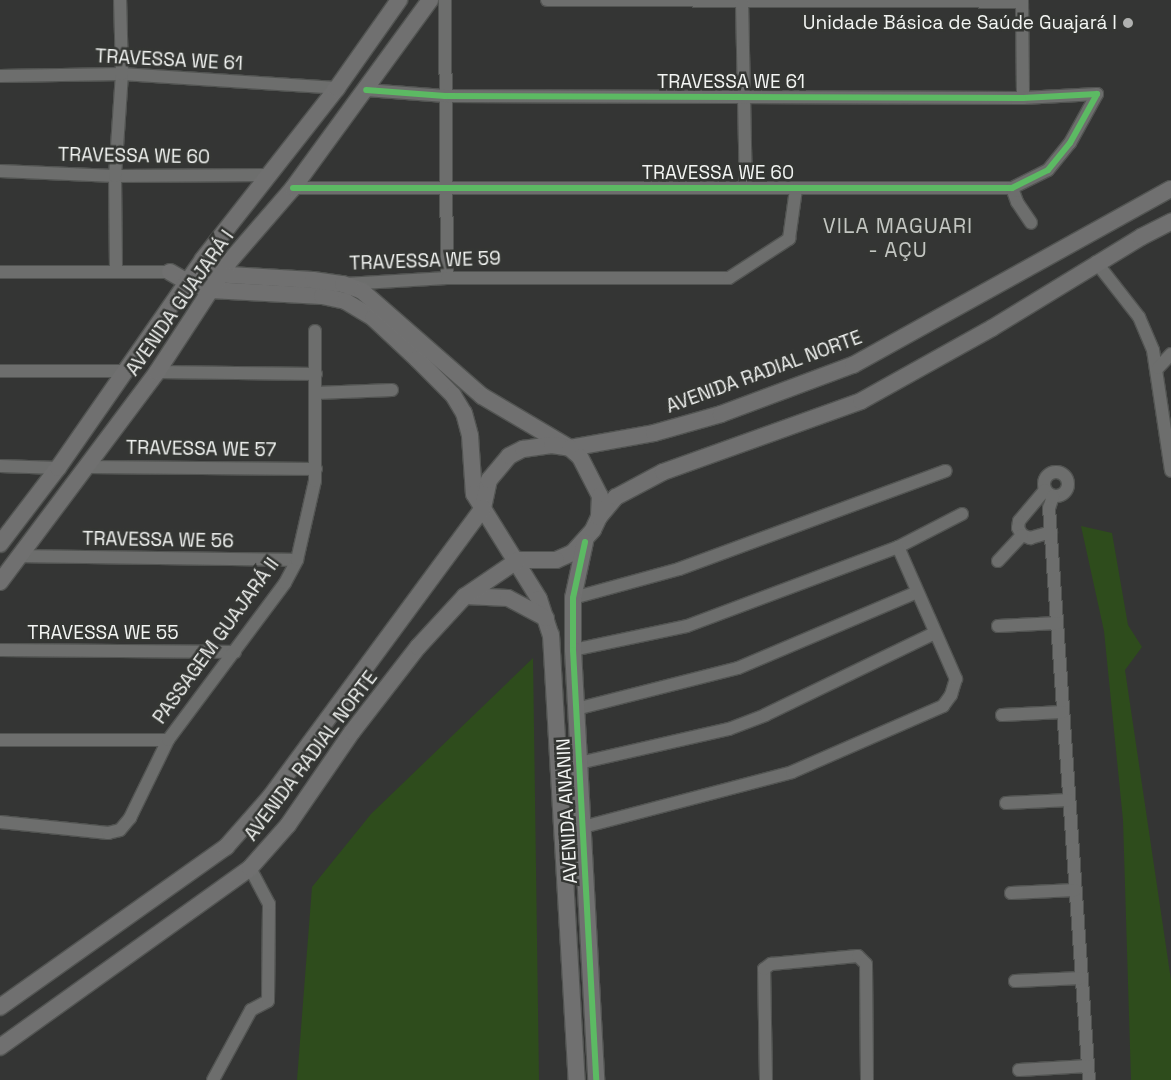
<!DOCTYPE html>
<html>
<head>
<meta charset="utf-8">
<style>
	body { margin:0 }
	#map { position:relative; width:1171px; height:1080px; overflow:hidden; background:#343534; font-family:"Space Grotesk",sans-serif }
	div>[style] { position:absolute }
	.green>* { inset:0; background:#2e4c1c }
	.roads { filter:drop-shadow(1px 0 #525452) drop-shadow(-1px 0 #525452) drop-shadow(0 1px #525452) drop-shadow(0 -1px #525452) }
	.street>* { height:12px; margin:-6px; padding:0 6px; transform-origin:6px; border-radius:6px; background:#6d6e6d }
	.street>.ring { margin:-6px; padding:0; box-sizing:content-box; background:none; border:12px solid #6d6e6d; border-radius:50% }
	.secondary>* { height:16px; margin:-8px; padding:0 8px; transform-origin:8px; border-radius:8px; background:#707070 }
	.cycleway>* { height:6px; margin:-3px; padding:0 3px; transform-origin:3px; border-radius:3px; background:#5cba63 }
	.dots>* { width:14px; height:14px; translate:-50% -50%; box-sizing:border-box; border:2px solid #343633; border-radius:50% }
	span { translate:-50% -50%; white-space:nowrap; text-align:center; line-height:1.15; -webkit-text-stroke:5px #343633; paint-order:stroke }
	.poi-label { font-size:19px; color:#f2f4f2 }
	.right { translate:-100% -50%; text-align:right }
	.street-label { font-size:19px; color:#f2f4f2 }
	.quarter-label { font-size:21px; color:#c3c6c2; letter-spacing:1px }
</style>
</head>
<body>
<div id="map">
	<div class="green">
		<div style="clip-path:polygon(1081px 526px,1112px 533px,1128px 625px,1142px 647px,1125px 670px,1171px 980px,1171px 1080px,1131px 1080px,1123px 820px,1104px 631px)"></div>
		<div style="clip-path:polygon(533px 658px,539px 1080px,297px 1080px,312px 887px,371px 814px)"></div>
	</div>
	<div class="roads">
		<div class="street">
			<div style="left:445px;top:0;width:278px;rotate:89.6deg"></div>
			<div style="left:547px;top:0;width:475px;rotate:0.2deg"></div>
			<div style="left:1022px;top:0;width:98px;rotate:89.4deg"></div>
			<div style="left:742px;top:2px;width:186px;rotate:88.8deg"></div>
			<div style="left:0;top:76px;width:122px;rotate:-0.9deg"></div>
			<div style="left:122px;top:74px;width:215px;rotate:3.7deg"></div>
			<div style="left:0;top:171px;width:115px;rotate:2.5deg"></div>
			<div style="left:115px;top:176px;width:152px;rotate:-0.4deg"></div>
			<div style="left:293px;top:188px;width:719px"></div>
			<div style="left:1012px;top:188px;width:40px;rotate:-26.6deg"></div>
			<div style="left:1048px;top:170px;width:35px;rotate:-51deg"></div>
			<div style="left:1070px;top:143px;width:56px;rotate:-61.1deg"></div>
			<div style="left:1097px;top:94px;width:74px;rotate:176.9deg"></div>
			<div style="left:1023px;top:98px;width:578px;rotate:-179.8deg"></div>
			<div style="left:445px;top:96px;width:79px;rotate:-175.7deg"></div>
			<div style="left:1012px;top:188px;width:15px;rotate:70deg"></div>
			<div style="left:1017px;top:202px;width:25px;rotate:56deg"></div>
			<div style="left:1096px;top:262px;width:70px;rotate:52deg"></div>
			<div style="left:1139px;top:317px;width:36px;rotate:67deg"></div>
			<div style="left:1153px;top:350px;width:122px;rotate:81.5deg"></div>
			<div style="left:116px;top:270px;width:94px;rotate:-90.6deg"></div>
			<div style="left:115px;top:176px;width:102px;rotate:-86.1deg"></div>
			<div style="left:122px;top:74px;width:74px;rotate:-91.5deg"></div>
			<div style="left:0;top:272px;width:170px"></div>
			<div style="left:345px;top:284px;width:102px;rotate:-3.4deg"></div>
			<div style="left:447px;top:278px;width:282px"></div>
			<div style="left:729px;top:278px;width:72px;rotate:-33deg"></div>
			<div style="left:789px;top:239px;width:50px;rotate:-82deg"></div>
			<div style="left:1158px;top:368px;width:19px;rotate:-47deg"></div>
			<div style="left:0;top:371px;width:127px"></div>
			<div style="left:157px;top:372px;width:159px;rotate:0.7deg"></div>
			<div style="left:316px;top:393px;width:76px;rotate:-2.3deg"></div>
			<div style="left:0;top:466px;width:58px;rotate:2deg"></div>
			<div style="left:86px;top:467px;width:230px;rotate:0.5deg"></div>
			<div class="ring" style="left:1044px;top:472px;width:12px;height:12px"></div>
			<div style="left:1045px;top:490px;width:40px;rotate:130deg"></div>
			<div style="left:1019px;top:521px;width:7px;rotate:98deg"></div>
			<div style="left:1018px;top:528px;width:8px;rotate:60deg"></div>
			<div style="left:1022px;top:535px;width:9px;rotate:21deg"></div>
			<div style="left:1030px;top:538px;width:22px;rotate:-16deg"></div>
			<div style="left:1053px;top:496px;width:13px;rotate:108deg"></div>
			<div style="left:1049px;top:508px;width:573px;rotate:86deg"></div>
			<div style="left:20px;top:556px;width:277px;rotate:0.8deg"></div>
			<div style="left:998px;top:561px;width:35px;rotate:-47deg"></div>
			<div style="left:573px;top:598px;width:110px;rotate:-15.3deg"></div>
			<div style="left:679px;top:569px;width:284px;rotate:-20.2deg"></div>
			<div style="left:998px;top:626px;width:59px;rotate:-2.9deg"></div>
			<div style="left:0;top:650px;width:235px;rotate:0.5deg"></div>
			<div style="left:573px;top:650px;width:116px;rotate:-11.9deg"></div>
			<div style="left:687px;top:626px;width:225px;rotate:-20.5deg"></div>
			<div style="left:898px;top:547px;width:72px;rotate:-27.3deg"></div>
			<div style="left:576px;top:709px;width:167px;rotate:-14.2deg"></div>
			<div style="left:738px;top:668px;width:194px;rotate:-23deg"></div>
			<div style="left:1002px;top:715px;width:61px;rotate:-2.8deg"></div>
			<div style="left:0;top:740px;width:168px"></div>
			<div style="left:579px;top:763px;width:154px;rotate:-12.8deg"></div>
			<div style="left:729px;top:729px;width:39px;rotate:-21deg"></div>
			<div style="left:765px;top:715px;width:189px;rotate:-25.8deg"></div>
			<div style="left:1006px;top:803px;width:63px;rotate:-2.7deg"></div>
			<div style="left:0;top:822px;width:109px;rotate:5.8deg"></div>
			<div style="left:108px;top:833px;width:12px;rotate:-14deg"></div>
			<div style="left:120px;top:830px;width:16px;rotate:-50deg"></div>
			<div style="left:130px;top:818px;width:87px;rotate:-64deg"></div>
			<div style="left:168px;top:740px;width:196px;rotate:-53.3deg"></div>
			<div style="left:285px;top:583px;width:26px;rotate:-62deg"></div>
			<div style="left:297px;top:560px;width:81px;rotate:-77.2deg"></div>
			<div style="left:315px;top:481px;width:150px;rotate:-90deg"></div>
			<div style="left:583px;top:827px;width:216px;rotate:-14.7deg"></div>
			<div style="left:792px;top:772px;width:165px;rotate:-23.6deg"></div>
			<div style="left:943px;top:706px;width:14px;rotate:-54deg"></div>
			<div style="left:951px;top:695px;width:17px;rotate:-73deg"></div>
			<div style="left:956px;top:679px;width:144px;rotate:-113.7deg"></div>
			<div style="left:1011px;top:893px;width:64px;rotate:-2.7deg"></div>
			<div style="left:1015px;top:981px;width:66px;rotate:-2.6deg"></div>
			<div style="left:1019px;top:1070px;width:69px;rotate:-3.3deg"></div>
			<div style="left:213px;top:1080px;width:80px;rotate:-61.5deg"></div>
			<div style="left:251px;top:1010px;width:19px;rotate:-28deg"></div>
			<div style="left:268px;top:1001px;width:97px;rotate:-89.4deg"></div>
			<div style="left:269px;top:904px;width:41px;rotate:-117.8deg"></div>
			<div style="left:766px;top:1080px;width:111px;rotate:-91deg"></div>
			<div style="left:764px;top:969px;width:9px;rotate:-36deg"></div>
			<div style="left:771px;top:964px;width:87px;rotate:-5.3deg"></div>
			<div style="left:858px;top:956px;width:11px;rotate:45deg"></div>
			<div style="left:866px;top:964px;width:116px;rotate:89.5deg"></div>
		</div>
		<div class="secondary">
			<div style="left:170px;top:272px;width:20px;rotate:30deg"></div>
			<div style="left:187px;top:282px;width:24px;rotate:19deg"></div>
			<div style="left:210px;top:290px;width:112px;rotate:3.1deg"></div>
			<div style="left:322px;top:296px;width:24px;rotate:12deg"></div>
			<div style="left:345px;top:301px;width:33px;rotate:31deg"></div>
			<div style="left:373px;top:318px;width:60px;rotate:43deg"></div>
			<div style="left:417px;top:359px;width:51px;rotate:45deg"></div>
			<div style="left:453px;top:395px;width:21px;rotate:59deg"></div>
			<div style="left:464px;top:413px;width:24px;rotate:75deg"></div>
			<div style="left:470px;top:436px;width:58px;rotate:86.1deg"></div>
			<div style="left:474px;top:494px;width:123px;rotate:58.2deg"></div>
			<div style="left:539px;top:599px;width:38px;rotate:72deg"></div>
			<div style="left:551px;top:635px;width:446px;rotate:86.7deg"></div>
			<div style="left:213px;top:274px;width:100px;rotate:3.4deg"></div>
			<div style="left:313px;top:280px;width:30px;rotate:8deg"></div>
			<div style="left:343px;top:284px;width:20px;rotate:20deg"></div>
			<div style="left:362px;top:291px;width:159px;rotate:41.2deg"></div>
			<div style="left:482px;top:396px;width:102px;rotate:30.6deg"></div>
			<div style="left:570px;top:448px;width:85px;rotate:-10.1deg"></div>
			<div style="left:654px;top:433px;width:70px;rotate:-15.8deg"></div>
			<div style="left:721px;top:414px;width:141px;rotate:-20.4deg"></div>
			<div style="left:853px;top:365px;width:363px;rotate:-29deg"></div>
			<div style="left:483px;top:508px;width:29px;rotate:-78deg"></div>
			<div style="left:489px;top:480px;width:31px;rotate:-50deg"></div>
			<div style="left:509px;top:456px;width:16px;rotate:-27deg"></div>
			<div style="left:523px;top:449px;width:29px;rotate:-8deg"></div>
			<div style="left:552px;top:445px;width:18px;rotate:9deg"></div>
			<div style="left:570px;top:448px;width:13px;rotate:42deg"></div>
			<div style="left:580px;top:457px;width:44px;rotate:62.9deg"></div>
			<div style="left:600px;top:496px;width:21px;rotate:93deg"></div>
			<div style="left:599px;top:517px;width:14px;rotate:115deg"></div>
			<div style="left:593px;top:530px;width:31px;rotate:132deg"></div>
			<div style="left:572px;top:553px;width:17px;rotate:156deg"></div>
			<div style="left:556px;top:560px;width:38px;rotate:180deg"></div>
			<div style="left:599px;top:517px;width:26px;rotate:-50deg"></div>
			<div style="left:616px;top:497px;width:53px;rotate:-28deg"></div>
			<div style="left:663px;top:472px;width:210px;rotate:-19.7deg"></div>
			<div style="left:861px;top:401px;width:150px;rotate:-29.1deg"></div>
			<div style="left:992px;top:328px;width:175px;rotate:-31.4deg"></div>
			<div style="left:1141px;top:237px;width:34px;rotate:-27deg"></div>
			<div style="left:585px;top:542px;width:57px;rotate:102.1deg"></div>
			<div style="left:573px;top:598px;width:52px;rotate:90deg"></div>
			<div style="left:573px;top:650px;width:431px;rotate:86.9deg"></div>
			<div style="left:0;top:544px;width:96px;rotate:-52.7deg"></div>
			<div style="left:58px;top:468px;width:254px;rotate:-55.2deg"></div>
			<div style="left:203px;top:259px;width:217px;rotate:-51.9deg"></div>
			<div style="left:337px;top:88px;width:108px;rotate:-54.8deg"></div>
			<div style="left:0;top:582px;width:262px;rotate:-53.2deg"></div>
			<div style="left:157px;top:372px;width:131px;rotate:-56.8deg"></div>
			<div style="left:229px;top:262px;width:98px;rotate:-49.1deg"></div>
			<div style="left:293px;top:188px;width:233px;rotate:-53.9deg"></div>
			<div style="left:465px;top:596px;width:43px;rotate:2.7deg"></div>
			<div style="left:508px;top:598px;width:43px;rotate:27.8deg"></div>
			<div style="left:0;top:1007px;width:277px;rotate:-35.3deg"></div>
			<div style="left:226px;top:847px;width:67px;rotate:-48.7deg"></div>
			<div style="left:270px;top:797px;width:359px;rotate:-53.6deg"></div>
			<div style="left:0;top:1047px;width:307px;rotate:-35.6deg"></div>
			<div style="left:250px;top:868px;width:57px;rotate:-48.5deg"></div>
			<div style="left:288px;top:825px;width:113px;rotate:-55.5deg"></div>
			<div style="left:352px;top:732px;width:108px;rotate:-52.2deg"></div>
			<div style="left:418px;top:647px;width:69px;rotate:-47.3deg"></div>
			<div style="left:465px;top:596px;width:64px;rotate:-34.2deg"></div>
		</div>
	</div>
	<div class="cycleway">
		<div style="left:293px;top:188px;width:719px"></div>
		<div style="left:1012px;top:188px;width:40px;rotate:-26.6deg"></div>
		<div style="left:1048px;top:170px;width:35px;rotate:-51deg"></div>
		<div style="left:1070px;top:143px;width:56px;rotate:-61.1deg"></div>
		<div style="left:1097px;top:94px;width:74px;rotate:176.9deg"></div>
		<div style="left:1023px;top:98px;width:578px;rotate:-179.8deg"></div>
		<div style="left:445px;top:96px;width:79px;rotate:-175.7deg"></div>
		<div style="left:585px;top:542px;width:57px;rotate:102.1deg"></div>
		<div style="left:573px;top:598px;width:52px;rotate:90deg"></div>
		<div style="left:573px;top:650px;width:431px;rotate:86.9deg"></div>
	</div>
	<div class="dots">
		<div style="left:1128px;top:23px;background:#b0b1b0"></div>
	</div>
	<div class="poi-label">
		<span class="right" style="left:1117px;top:23px">Unidade Básica de Saúde Guajará I</span>
	</div>
	<div class="street-label">
		<span style="left:169px;top:60px;rotate:3deg">TRAVESSA WE 61</span>
		<span style="left:731px;top:82px">TRAVESSA WE 61</span>
		<span style="left:134px;top:156px;rotate:1deg">TRAVESSA WE 60</span>
		<span style="left:718px;top:173px">TRAVESSA WE 60</span>
		<span style="left:425px;top:261px;rotate:-2deg">TRAVESSA WE 59</span>
		<span style="left:180px;top:303px;rotate:-55deg">AVENIDA GUAJARÁ I</span>
		<span style="left:764px;top:372px;rotate:-20deg">AVENIDA RADIAL NORTE</span>
		<span style="left:201px;top:449px;rotate:1deg">TRAVESSA WE 57</span>
		<span style="left:158px;top:540px;rotate:1deg">TRAVESSA WE 56</span>
		<span style="left:103px;top:633px">TRAVESSA WE 55</span>
		<span style="left:216px;top:641px;rotate:-54deg">PASSAGEM GUAJARÁ II</span>
		<span style="left:311px;top:756px;rotate:-53deg">AVENIDA RADIAL NORTE</span>
		<span style="left:567px;top:811px;rotate:-93deg">AVENIDA ANANIN</span>
	</div>
	<div class="quarter-label">
		<span style="left:898px;top:238px">VILA MAGUARI<br>- AÇU</span>
	</div>
</div>
</body>
</html>
